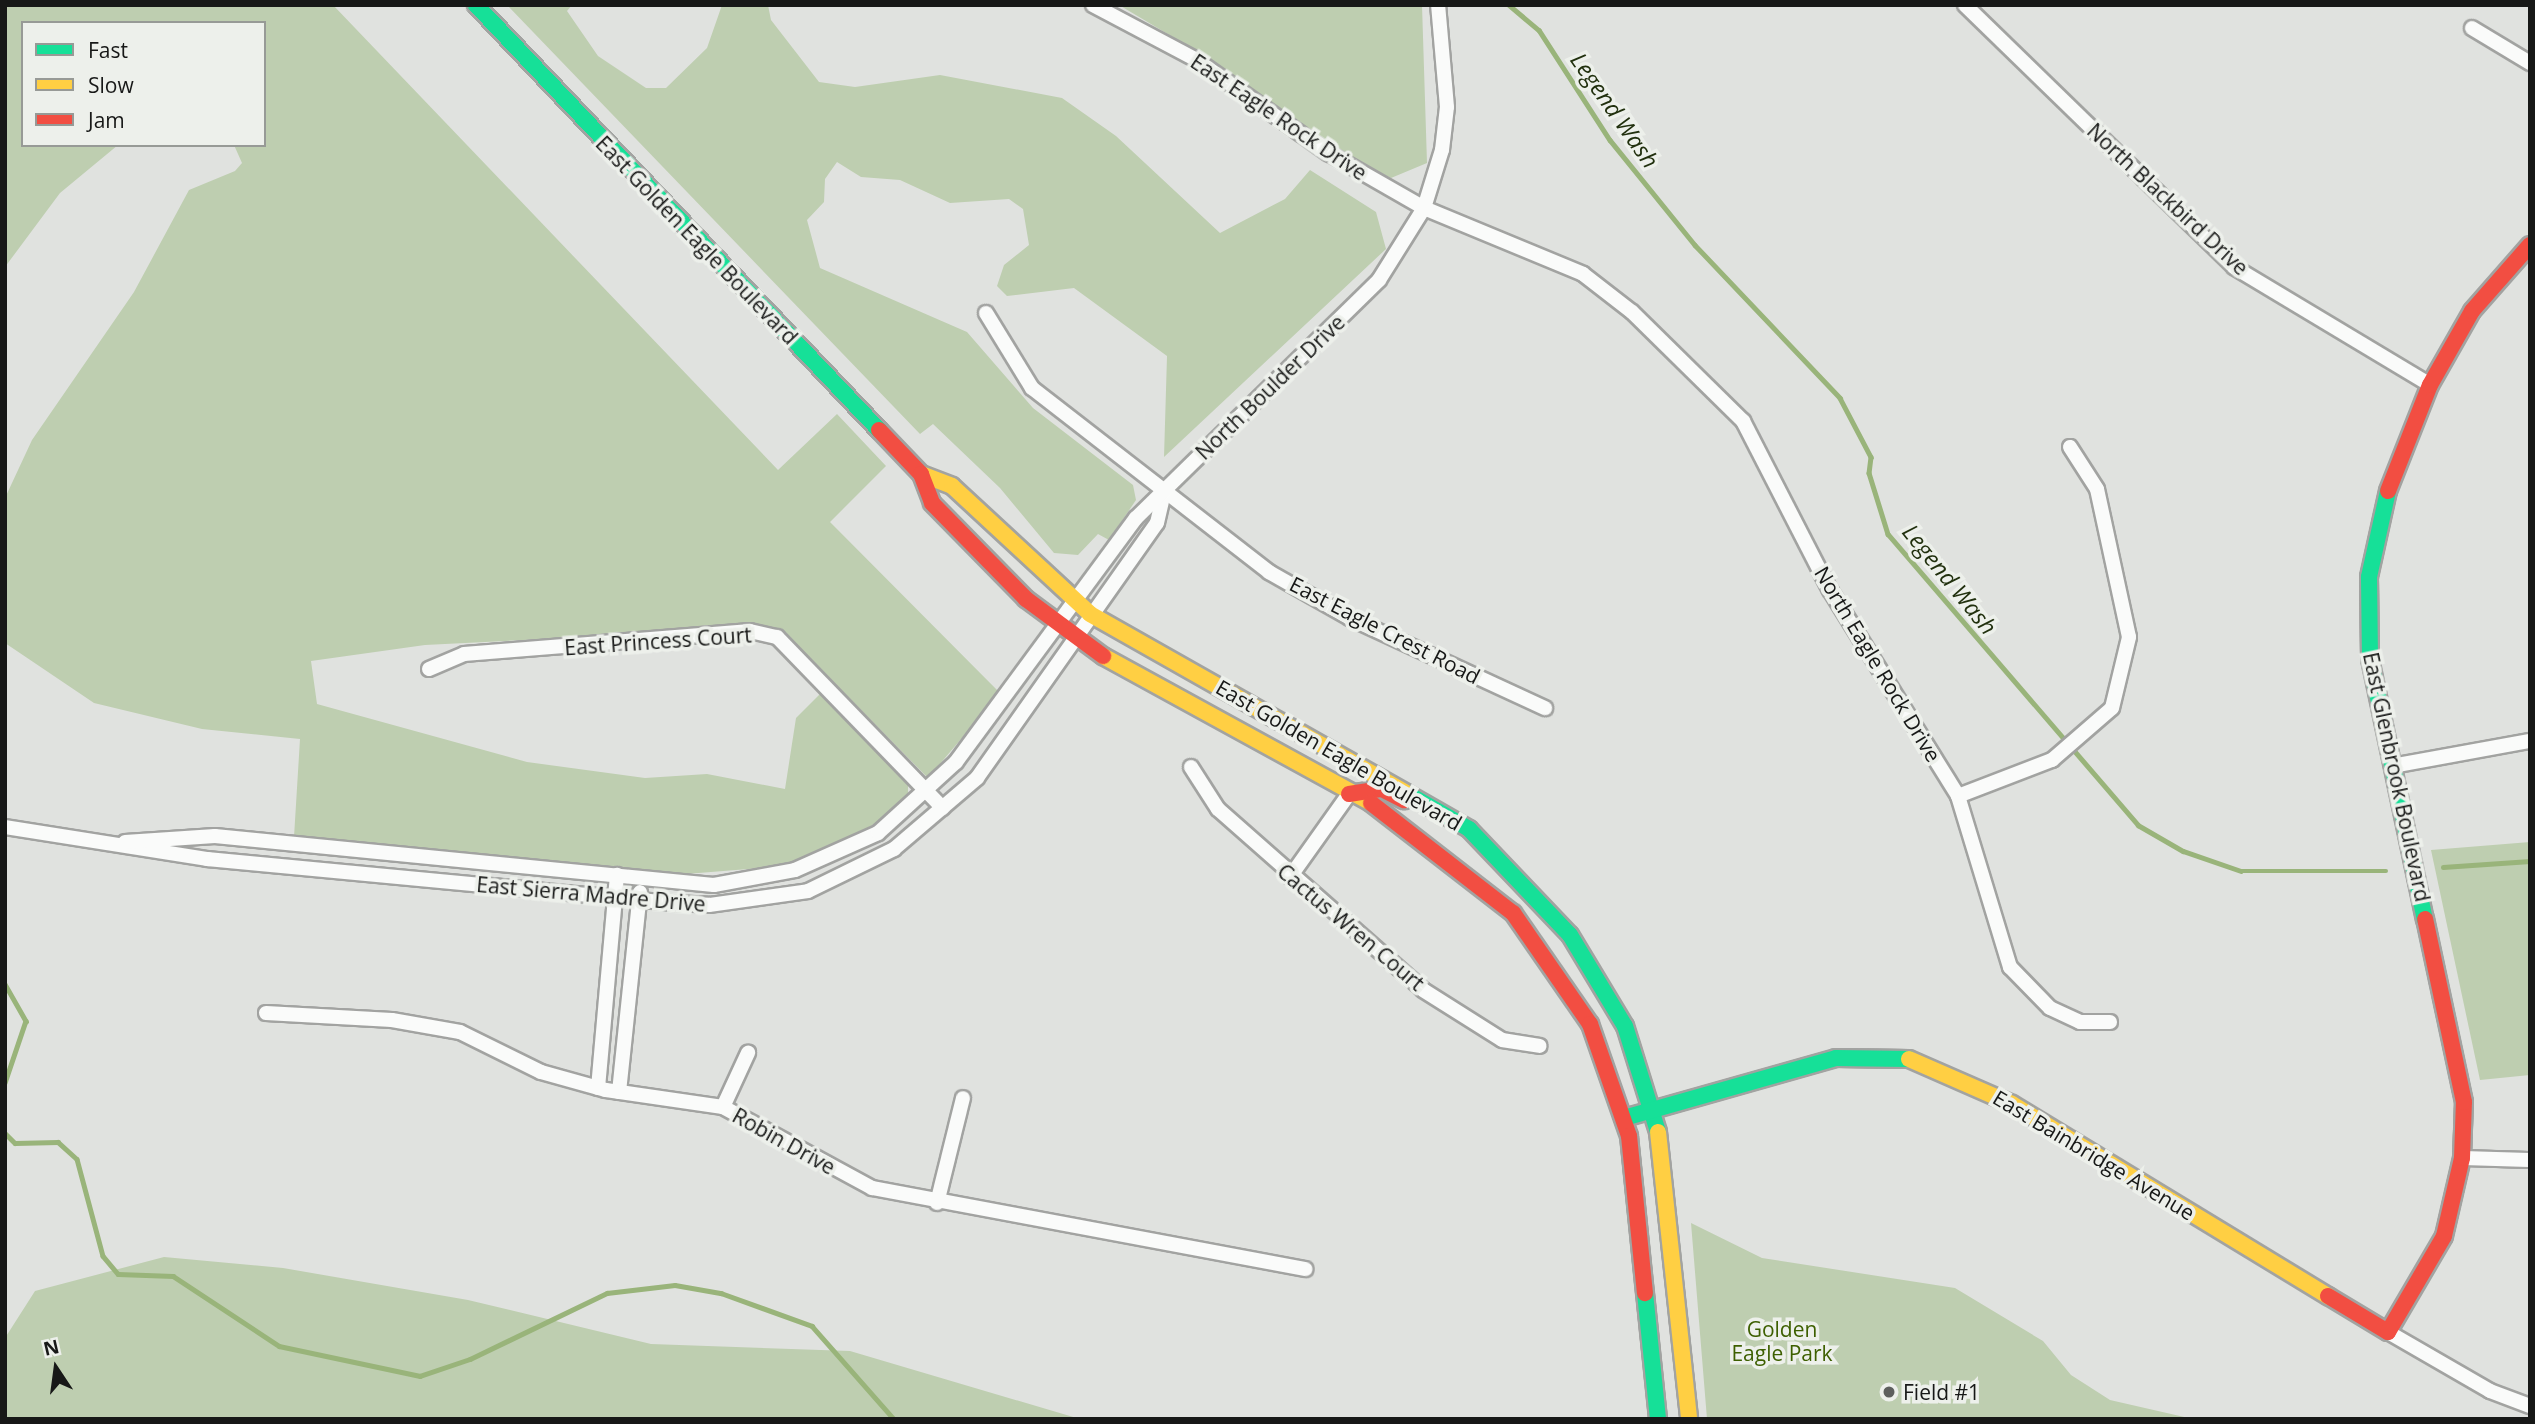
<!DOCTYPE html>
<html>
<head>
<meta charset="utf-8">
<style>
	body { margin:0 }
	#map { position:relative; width:2535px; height:1424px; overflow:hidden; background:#e0e2df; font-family:"Open Sans",sans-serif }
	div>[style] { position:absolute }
	.green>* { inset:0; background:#beceb0 }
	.stream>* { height:4.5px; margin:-2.25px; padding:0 2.25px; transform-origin:2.25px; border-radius:2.25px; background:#99b47a }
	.roads { filter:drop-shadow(2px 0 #a2a3a1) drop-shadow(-2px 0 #a2a3a1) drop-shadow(0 2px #a2a3a1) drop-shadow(0 -2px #a2a3a1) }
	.street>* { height:14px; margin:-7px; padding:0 7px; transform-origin:7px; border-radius:7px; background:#fafbfa }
	.fast>* { height:16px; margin:-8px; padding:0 8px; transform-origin:8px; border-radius:8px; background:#16e098 }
	.slow>* { height:16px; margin:-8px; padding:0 8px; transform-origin:8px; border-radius:8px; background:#ffcf43 }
	.jam>* { height:16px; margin:-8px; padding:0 8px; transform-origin:8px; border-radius:8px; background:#f24e42 }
	.dots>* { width:19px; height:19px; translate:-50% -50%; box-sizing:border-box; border:4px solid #edf0eb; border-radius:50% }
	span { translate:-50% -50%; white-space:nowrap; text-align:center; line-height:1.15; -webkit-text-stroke:7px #edf0eb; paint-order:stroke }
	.street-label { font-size:21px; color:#171817 }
	.park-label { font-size:21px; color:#3d5f00 }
	.poi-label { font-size:21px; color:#171817 }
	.left { translate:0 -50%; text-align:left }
	.water-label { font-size:23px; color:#21300e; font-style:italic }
	.frame { position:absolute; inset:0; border:7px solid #171817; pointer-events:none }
	.legend { position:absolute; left:21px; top:21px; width:245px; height:126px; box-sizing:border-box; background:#edf0eb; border:2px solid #979a96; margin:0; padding:9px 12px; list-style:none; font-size:21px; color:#171817 }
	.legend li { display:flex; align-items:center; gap:14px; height:35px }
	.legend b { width:35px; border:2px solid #979a96 }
	.north { position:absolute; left:21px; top:1333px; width:70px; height:70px; -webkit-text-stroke:5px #edf0eb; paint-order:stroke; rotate:347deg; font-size:19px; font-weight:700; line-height:28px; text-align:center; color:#171817 }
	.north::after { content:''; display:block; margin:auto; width:24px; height:32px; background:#171817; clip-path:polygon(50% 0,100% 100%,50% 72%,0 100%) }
</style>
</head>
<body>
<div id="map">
	<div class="green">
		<div style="clip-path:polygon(5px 5px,333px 5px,778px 470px,837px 414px,886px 466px,830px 522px,1000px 693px,928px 778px,790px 638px,766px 628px,425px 645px,311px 661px,317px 704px,527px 762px,645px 778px,707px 774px,785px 789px,796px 718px,821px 693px,908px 785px,908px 803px,835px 848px,787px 866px,686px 874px,294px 837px,300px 739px,202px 729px,94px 703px,5px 643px,5px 498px,32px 440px,134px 292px,189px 190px,235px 171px,242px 163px,234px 145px,264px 145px,264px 23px,23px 23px,23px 145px,118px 145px,60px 193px,5px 267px)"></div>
		<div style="clip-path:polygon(507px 5px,572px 5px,567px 11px,598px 56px,646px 88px,666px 88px,707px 48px,722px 5px,768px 5px,771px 20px,819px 82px,855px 87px,940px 75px,1062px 98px,1116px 136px,1220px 233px,1285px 199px,1310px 170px,1376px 212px,1386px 249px,1164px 457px,1167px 356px,1074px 288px,1007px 296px,997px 286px,1004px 265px,1029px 245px,1023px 209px,1009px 199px,950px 203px,900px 180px,861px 177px,837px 162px,825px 179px,824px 202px,807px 220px,820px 268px,967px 332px,1033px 408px,1133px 485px,1136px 500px,1109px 540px,1098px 534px,1078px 555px,1054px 553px,1000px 488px,933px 424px,920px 434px)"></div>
		<div style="clip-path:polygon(1119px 5px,1422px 5px,1427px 163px,1391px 178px,1349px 158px,1203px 55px)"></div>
		<div style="clip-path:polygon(2530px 842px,2530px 1075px,2480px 1080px,2431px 850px)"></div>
		<div style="clip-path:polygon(1691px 1223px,1762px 1258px,1955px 1288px,2043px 1341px,2071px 1375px,2110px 1400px,2193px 1419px,1707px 1419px)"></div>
		<div style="clip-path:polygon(164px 1257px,283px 1268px,468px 1300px,651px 1344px,850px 1351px,1080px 1419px,5px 1419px,5px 1338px,35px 1291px)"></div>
	</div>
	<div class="stream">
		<div style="left:1509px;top:5px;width:39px;rotate:40deg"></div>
		<div style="left:1539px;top:30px;width:131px;rotate:57.2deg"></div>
		<div style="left:1610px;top:140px;width:135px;rotate:51deg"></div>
		<div style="left:1695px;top:245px;width:211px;rotate:46.5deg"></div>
		<div style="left:1840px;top:398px;width:67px;rotate:62.3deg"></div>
		<div style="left:1871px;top:457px;width:16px;rotate:97deg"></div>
		<div style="left:1869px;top:473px;width:64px;rotate:72.7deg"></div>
		<div style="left:1888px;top:534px;width:384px;rotate:49.3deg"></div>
		<div style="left:2138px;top:825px;width:52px;rotate:30deg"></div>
		<div style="left:2183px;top:851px;width:61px;rotate:19deg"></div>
		<div style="left:2241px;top:871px;width:145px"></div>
		<div style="left:2443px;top:867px;width:87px;rotate:-3.9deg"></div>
		<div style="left:5px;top:984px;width:43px;rotate:60.4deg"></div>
		<div style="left:26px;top:1021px;width:65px;rotate:108.7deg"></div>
		<div style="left:5px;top:1133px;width:14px;rotate:45deg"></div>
		<div style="left:15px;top:1143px;width:43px;rotate:-1.3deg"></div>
		<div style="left:58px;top:1142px;width:25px;rotate:42deg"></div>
		<div style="left:77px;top:1159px;width:100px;rotate:75deg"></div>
		<div style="left:103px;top:1256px;width:23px;rotate:50deg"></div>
		<div style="left:118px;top:1274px;width:55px;rotate:2.1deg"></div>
		<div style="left:173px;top:1276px;width:127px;rotate:33.4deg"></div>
		<div style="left:279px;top:1346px;width:144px;rotate:12deg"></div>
		<div style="left:420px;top:1376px;width:53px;rotate:-18.8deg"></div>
		<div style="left:470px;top:1359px;width:152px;rotate:-25.7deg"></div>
		<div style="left:607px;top:1293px;width:68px;rotate:-6.7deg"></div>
		<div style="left:675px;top:1285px;width:47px;rotate:9.9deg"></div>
		<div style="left:721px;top:1293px;width:97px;rotate:19.9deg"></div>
		<div style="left:812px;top:1326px;width:124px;rotate:48.6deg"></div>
	</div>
	<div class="roads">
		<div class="street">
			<div style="left:1093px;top:5px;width:115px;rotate:27.9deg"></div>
			<div style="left:1195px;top:59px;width:163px;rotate:35.3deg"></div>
			<div style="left:1328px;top:153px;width:111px;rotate:29.8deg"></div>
			<div style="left:1424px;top:208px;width:172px;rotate:22.5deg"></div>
			<div style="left:1583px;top:274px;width:62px;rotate:37.8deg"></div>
			<div style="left:1632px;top:312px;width:156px;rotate:44.5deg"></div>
			<div style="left:1743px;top:421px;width:190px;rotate:62.8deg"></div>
			<div style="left:1830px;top:590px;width:243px;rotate:58.1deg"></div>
			<div style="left:1958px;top:796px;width:179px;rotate:73.1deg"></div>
			<div style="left:2010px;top:967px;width:57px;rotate:45.7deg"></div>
			<div style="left:2050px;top:1008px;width:33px;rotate:25deg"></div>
			<div style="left:2080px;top:1022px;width:30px"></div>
			<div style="left:1965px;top:5px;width:376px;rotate:44.2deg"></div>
			<div style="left:2234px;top:267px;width:229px;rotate:31deg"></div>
			<div style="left:2472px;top:28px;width:68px;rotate:31.1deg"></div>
			<div style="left:986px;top:313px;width:88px;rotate:58.5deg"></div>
			<div style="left:1032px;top:388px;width:300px;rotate:37.8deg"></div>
			<div style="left:1269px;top:572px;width:93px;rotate:29.6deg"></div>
			<div style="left:1350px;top:618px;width:215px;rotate:24.8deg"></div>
			<div style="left:429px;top:669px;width:38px;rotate:-23deg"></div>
			<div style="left:464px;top:654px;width:287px;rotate:-4.6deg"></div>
			<div style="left:750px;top:631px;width:28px;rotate:13deg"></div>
			<div style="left:777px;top:637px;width:238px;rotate:45.9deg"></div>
			<div style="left:2392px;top:766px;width:140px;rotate:-10.3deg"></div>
			<div style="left:1191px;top:767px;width:50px;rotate:57.3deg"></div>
			<div style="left:1218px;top:809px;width:273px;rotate:41.4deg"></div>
			<div style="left:1423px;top:990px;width:93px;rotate:32.3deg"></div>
			<div style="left:1502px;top:1040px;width:38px;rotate:9deg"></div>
			<div style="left:1958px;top:796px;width:101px;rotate:-21deg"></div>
			<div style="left:2052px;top:760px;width:79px;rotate:-40.9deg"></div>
			<div style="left:2112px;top:708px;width:73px;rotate:-76.5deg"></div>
			<div style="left:2129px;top:637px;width:151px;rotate:-102.2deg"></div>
			<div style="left:2097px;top:489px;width:50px;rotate:-122.7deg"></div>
			<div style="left:5px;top:827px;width:205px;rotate:9deg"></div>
			<div style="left:207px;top:859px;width:469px;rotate:5.4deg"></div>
			<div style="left:674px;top:903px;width:35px;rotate:3deg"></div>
			<div style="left:709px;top:905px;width:100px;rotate:-8deg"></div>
			<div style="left:808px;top:891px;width:96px;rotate:-26deg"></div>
			<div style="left:894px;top:849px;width:109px;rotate:-40.5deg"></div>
			<div style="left:977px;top:778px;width:312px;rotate:-54.8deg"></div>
			<div style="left:1157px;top:523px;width:31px;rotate:-77deg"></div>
			<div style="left:125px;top:842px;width:90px;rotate:-3.8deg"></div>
			<div style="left:215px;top:836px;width:501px;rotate:5.61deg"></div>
			<div style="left:714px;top:885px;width:82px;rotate:-10.5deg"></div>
			<div style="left:795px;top:870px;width:91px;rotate:-24deg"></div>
			<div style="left:878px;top:833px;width:105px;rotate:-42.3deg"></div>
			<div style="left:956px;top:762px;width:303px;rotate:-53.6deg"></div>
			<div style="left:1136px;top:518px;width:340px;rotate:-44.4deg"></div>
			<div style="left:1379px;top:280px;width:85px;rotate:-58deg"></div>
			<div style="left:1424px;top:208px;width:61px;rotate:-72.8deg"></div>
			<div style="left:1442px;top:150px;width:43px;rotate:-83.4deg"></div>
			<div style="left:1447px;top:107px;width:102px;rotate:-95deg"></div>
			<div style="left:1290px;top:877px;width:102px;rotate:-54.6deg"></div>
			<div style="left:266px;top:1013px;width:126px;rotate:3.2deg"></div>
			<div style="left:392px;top:1020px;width:69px;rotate:10deg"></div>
			<div style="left:460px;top:1032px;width:90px;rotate:26.3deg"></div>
			<div style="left:541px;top:1072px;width:67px;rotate:15.5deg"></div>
			<div style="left:606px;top:1090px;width:118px;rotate:8.3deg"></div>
			<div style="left:723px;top:1107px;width:170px;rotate:28.5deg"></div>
			<div style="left:872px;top:1188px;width:441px;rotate:10.6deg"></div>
			<div style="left:598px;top:1088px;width:214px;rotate:-84.9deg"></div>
			<div style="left:619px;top:1092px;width:201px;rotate:-84deg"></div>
			<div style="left:723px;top:1107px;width:60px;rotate:-65.2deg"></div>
			<div style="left:2462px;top:1158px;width:68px;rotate:1.7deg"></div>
			<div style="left:937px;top:1203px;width:108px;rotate:-76.1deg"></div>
			<div style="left:2388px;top:1332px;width:118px;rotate:30deg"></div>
			<div style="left:2490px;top:1391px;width:43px;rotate:20.6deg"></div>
		</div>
		<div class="fast">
			<div style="left:476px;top:5px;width:586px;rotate:46.52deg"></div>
			<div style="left:2388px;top:491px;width:88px;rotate:102.5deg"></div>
			<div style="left:2369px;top:577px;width:82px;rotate:89.3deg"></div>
			<div style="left:2370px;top:659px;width:266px;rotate:78.1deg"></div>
			<div style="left:1406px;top:793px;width:73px;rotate:29.7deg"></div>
			<div style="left:1469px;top:829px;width:146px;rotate:46.4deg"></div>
			<div style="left:1570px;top:935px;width:106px;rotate:58.9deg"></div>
			<div style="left:1625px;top:1026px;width:111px;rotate:72.7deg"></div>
			<div style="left:1624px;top:1118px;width:220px;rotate:-15.8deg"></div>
			<div style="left:1836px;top:1058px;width:73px;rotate:0.8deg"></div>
			<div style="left:1645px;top:1293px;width:127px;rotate:84.1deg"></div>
		</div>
		<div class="slow">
			<div style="left:921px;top:474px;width:33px;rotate:21deg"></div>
			<div style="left:952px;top:486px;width:188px;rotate:42.8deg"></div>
			<div style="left:1090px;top:614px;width:363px;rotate:29.5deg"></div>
			<div style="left:1103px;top:656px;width:306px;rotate:28.7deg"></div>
			<div style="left:1909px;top:1059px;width:112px;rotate:23.6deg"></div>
			<div style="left:2012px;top:1104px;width:370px;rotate:31.3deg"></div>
			<div style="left:1658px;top:1132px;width:289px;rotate:83.8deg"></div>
		</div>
		<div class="jam">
			<div style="left:879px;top:430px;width:61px;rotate:46.3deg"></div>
			<div style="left:921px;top:474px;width:31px;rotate:69deg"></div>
			<div style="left:932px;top:503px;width:134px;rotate:45.6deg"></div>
			<div style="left:1026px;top:599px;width:96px;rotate:36.5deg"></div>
			<div style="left:2388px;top:491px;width:114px;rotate:-68.4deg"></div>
			<div style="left:2430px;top:385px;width:85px;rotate:-60.4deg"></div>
			<div style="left:2472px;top:311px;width:88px;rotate:-48.7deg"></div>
			<div style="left:1349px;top:794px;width:33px;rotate:-9deg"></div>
			<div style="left:1382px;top:789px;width:25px;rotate:27deg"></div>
			<div style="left:1371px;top:803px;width:180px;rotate:37.8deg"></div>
			<div style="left:1513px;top:913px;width:135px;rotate:55.3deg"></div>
			<div style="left:1590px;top:1024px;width:119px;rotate:70.8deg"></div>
			<div style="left:1629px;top:1136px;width:158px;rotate:84.2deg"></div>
			<div style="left:2328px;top:1296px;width:70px;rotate:31deg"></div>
			<div style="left:2388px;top:1332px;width:111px;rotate:-59.7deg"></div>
			<div style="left:2444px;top:1236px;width:80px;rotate:-77deg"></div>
			<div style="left:2462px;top:1158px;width:56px;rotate:-88deg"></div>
			<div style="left:2464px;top:1102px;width:187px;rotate:-102deg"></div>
		</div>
	</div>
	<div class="dots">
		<div style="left:1889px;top:1392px;background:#5d5f5d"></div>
	</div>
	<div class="street-label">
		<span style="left:1279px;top:117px;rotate:34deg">East Eagle Rock Drive</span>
		<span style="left:2168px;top:199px;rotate:43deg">North Blackbird Drive</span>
		<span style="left:697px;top:240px;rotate:46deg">East Golden Eagle Boulevard</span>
		<span style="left:1270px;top:387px;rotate:-44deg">North Boulder Drive</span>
		<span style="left:1385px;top:630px;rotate:27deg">East Eagle Crest Road</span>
		<span style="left:658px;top:641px;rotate:-4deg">East Princess Court</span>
		<span style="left:1878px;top:664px;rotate:59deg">North Eagle Rock Drive</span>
		<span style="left:1339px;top:755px;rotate:30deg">East Golden Eagle Boulevard</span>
		<span style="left:2397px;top:777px;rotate:78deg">East Glenbrook Boulevard</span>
		<span style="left:591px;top:894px;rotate:5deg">East Sierra Madre Drive</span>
		<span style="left:1351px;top:927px;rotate:40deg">Cactus Wren Court</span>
		<span style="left:784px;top:1141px;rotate:29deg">Robin Drive</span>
		<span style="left:2094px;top:1155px;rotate:31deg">East Bainbridge Avenue</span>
	</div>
	<div class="park-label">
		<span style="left:1782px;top:1341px">Golden<br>Eagle Park</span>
	</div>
	<div class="poi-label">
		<span class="left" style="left:1903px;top:1392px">Field #1</span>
	</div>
	<div class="water-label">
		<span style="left:1615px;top:110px;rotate:55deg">Legend Wash</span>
		<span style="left:1950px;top:579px;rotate:51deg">Legend Wash</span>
	</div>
	<div class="frame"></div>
	<ul class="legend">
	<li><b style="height:9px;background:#16e098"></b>Fast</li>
	<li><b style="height:9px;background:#ffcf43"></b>Slow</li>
	<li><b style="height:9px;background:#f24e42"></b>Jam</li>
	</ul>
	<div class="north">N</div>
</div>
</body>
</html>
